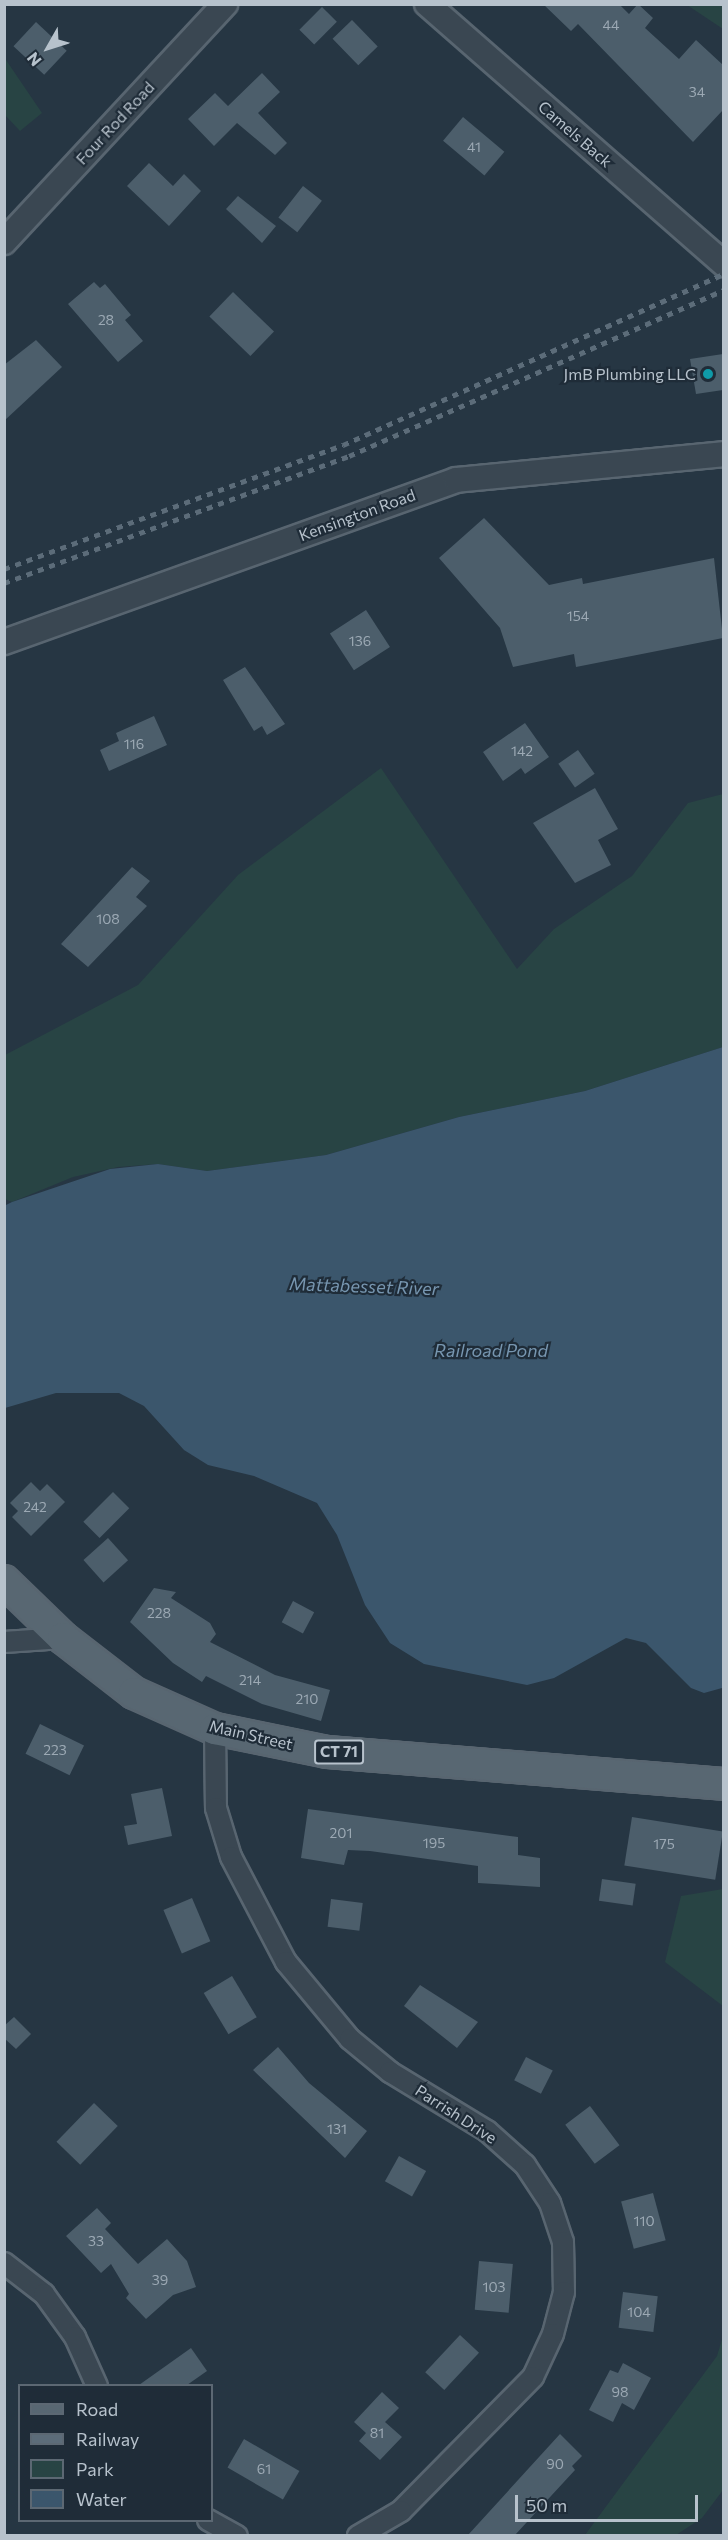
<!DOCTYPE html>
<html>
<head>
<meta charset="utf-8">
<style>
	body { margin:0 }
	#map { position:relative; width:728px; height:2540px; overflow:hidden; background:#263643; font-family:Commissioner,sans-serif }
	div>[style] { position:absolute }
	.green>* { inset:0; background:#284444 }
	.water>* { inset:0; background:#3b566c }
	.building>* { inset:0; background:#4c5e6b; transform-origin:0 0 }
	.roads { filter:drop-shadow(2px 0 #586570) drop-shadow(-2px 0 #586570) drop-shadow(0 2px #586570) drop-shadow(0 -2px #586570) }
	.minor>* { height:20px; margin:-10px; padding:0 10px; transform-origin:10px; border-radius:10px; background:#3a4752 }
	.tertiary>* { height:24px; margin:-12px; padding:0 12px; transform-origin:12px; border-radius:12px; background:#3a4752 }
	.primary>* { height:30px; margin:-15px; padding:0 15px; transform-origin:15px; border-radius:15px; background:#586772 }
	.rail>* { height:4.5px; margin-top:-2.25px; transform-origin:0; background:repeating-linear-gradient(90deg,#5c6c79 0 6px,transparent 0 12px) }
	.dots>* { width:16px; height:16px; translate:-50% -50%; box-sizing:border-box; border:3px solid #1f2c38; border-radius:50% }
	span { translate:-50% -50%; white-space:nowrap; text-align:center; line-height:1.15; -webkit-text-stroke:4.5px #1f2c38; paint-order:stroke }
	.number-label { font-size:14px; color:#9ca9b4 }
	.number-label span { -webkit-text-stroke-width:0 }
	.shield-label span { padding:2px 4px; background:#1f2c38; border:2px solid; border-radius:4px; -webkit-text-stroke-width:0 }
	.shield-label { font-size:15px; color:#b7c2cc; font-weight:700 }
	.street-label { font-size:16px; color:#b7c2cc }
	.poi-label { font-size:16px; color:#b7c2cc }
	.right { translate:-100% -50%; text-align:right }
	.water-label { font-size:18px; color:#7796b0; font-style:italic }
	.frame { position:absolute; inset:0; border:6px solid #b7c2cc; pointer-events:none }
	.legend { position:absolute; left:18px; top:2384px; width:195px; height:138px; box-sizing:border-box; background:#1f2c38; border:2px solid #5c6873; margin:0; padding:8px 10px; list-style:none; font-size:18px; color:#b7c2cc }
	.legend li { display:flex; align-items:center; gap:12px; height:30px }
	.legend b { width:30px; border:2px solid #5c6873 }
	.north { position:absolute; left:18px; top:18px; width:60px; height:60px; -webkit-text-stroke:4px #1f2c38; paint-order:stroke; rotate:231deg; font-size:16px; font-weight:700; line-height:24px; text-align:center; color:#b7c2cc }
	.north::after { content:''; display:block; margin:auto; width:21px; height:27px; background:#b7c2cc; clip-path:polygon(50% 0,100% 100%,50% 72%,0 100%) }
	.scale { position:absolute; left:515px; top:2495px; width:183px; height:27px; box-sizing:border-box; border:3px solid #b7c2cc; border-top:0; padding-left:8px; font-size:18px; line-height:21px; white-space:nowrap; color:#b7c2cc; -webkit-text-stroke:4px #1f2c38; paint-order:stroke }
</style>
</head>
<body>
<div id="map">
	<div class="green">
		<div style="clip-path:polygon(687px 5px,723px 5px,723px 29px)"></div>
		<div style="clip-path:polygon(4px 57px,42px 113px,20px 131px,5px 115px)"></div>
		<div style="clip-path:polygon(381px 768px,517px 969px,554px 929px,632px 876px,688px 803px,723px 794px,723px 1047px,585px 1091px,459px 1117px,326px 1155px,207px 1171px,158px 1164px,118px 1167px,73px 1177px,12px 1202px,5px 1199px,5px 1055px,138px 985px,238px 875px)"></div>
		<div style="clip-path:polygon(723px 1889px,724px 1889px,723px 2006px,665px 1962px,681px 1896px)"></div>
		<div style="clip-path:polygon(723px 2336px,723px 2490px,702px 2518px,676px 2535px,585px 2535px,717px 2356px)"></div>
	</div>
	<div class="water">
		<div style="clip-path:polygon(723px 1047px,722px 1688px,704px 1693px,691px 1688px,646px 1643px,626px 1638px,554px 1678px,527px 1685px,424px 1664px,390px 1643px,365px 1605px,337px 1535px,317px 1503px,254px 1476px,208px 1465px,184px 1450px,144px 1406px,119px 1393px,56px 1393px,5px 1408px,4px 1206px,12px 1202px,110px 1169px,158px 1164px,207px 1171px,326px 1155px,459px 1117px,585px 1091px)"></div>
	</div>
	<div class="building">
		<div style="clip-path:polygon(543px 4px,619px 4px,629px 14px,638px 4px,653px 18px,645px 28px,679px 59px,696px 40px,723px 65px,723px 110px,693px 142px,578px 24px,571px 31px)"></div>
		<div style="left:322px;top:7px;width:21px;height:32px;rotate:45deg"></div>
		<div style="left:352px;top:20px;width:37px;height:27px;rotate:46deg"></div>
		<div style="left:36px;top:22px;width:42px;height:33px;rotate:43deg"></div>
		<div style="clip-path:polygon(262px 73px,280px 92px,258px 113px,287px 143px,275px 155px,237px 123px,214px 146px,188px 119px,215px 93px,228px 106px)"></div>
		<div style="left:463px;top:117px;width:54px;height:31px;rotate:40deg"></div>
		<div style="clip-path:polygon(149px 163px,173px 186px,184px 174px,201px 191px,169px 226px,127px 186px)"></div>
		<div style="left:303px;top:186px;width:24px;height:40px;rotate:38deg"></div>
		<div style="clip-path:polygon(238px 196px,276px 226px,262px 243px,226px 209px)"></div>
		<div style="clip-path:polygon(94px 282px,100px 288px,105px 284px,131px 315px,125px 320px,143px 341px,118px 362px,68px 304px)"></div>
		<div style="left:233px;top:292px;width:57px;height:34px;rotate:44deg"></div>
		<div style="clip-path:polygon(36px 340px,62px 367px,4px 421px,4px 365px)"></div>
		<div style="clip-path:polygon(723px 354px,723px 390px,696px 394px,690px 359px)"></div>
		<div style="clip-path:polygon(484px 518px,549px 585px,582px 578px,583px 584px,714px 558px,723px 638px,576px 667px,574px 654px,513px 667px,500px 628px,439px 558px)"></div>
		<div style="left:366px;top:610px;width:44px;height:43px;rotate:57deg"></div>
		<div style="clip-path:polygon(245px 667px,285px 724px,267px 735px,262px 726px,254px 731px,223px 680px)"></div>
		<div style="clip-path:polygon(154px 716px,167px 745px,109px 771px,100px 750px,119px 741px,116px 733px)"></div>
		<div style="clip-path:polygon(525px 723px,549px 757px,525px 774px,521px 768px,503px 781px,483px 752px)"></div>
		<div style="left:578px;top:750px;width:29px;height:24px;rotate:55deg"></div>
		<div style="clip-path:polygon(595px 788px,618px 829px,598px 840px,611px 865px,575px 883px,533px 823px)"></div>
		<div style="clip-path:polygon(132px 867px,150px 881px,136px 897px,147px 906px,88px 967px,61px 944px)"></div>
		<div style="clip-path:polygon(31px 1482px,40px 1491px,47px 1484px,65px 1502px,31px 1536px,12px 1517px,18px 1511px,10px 1503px)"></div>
		<div style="left:113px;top:1492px;width:23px;height:42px;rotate:45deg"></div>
		<div style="left:108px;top:1538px;width:30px;height:33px;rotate:48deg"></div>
		<div style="clip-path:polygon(154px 1588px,176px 1592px,171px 1598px,210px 1623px,216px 1634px,210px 1642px,275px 1675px,330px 1690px,321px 1721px,262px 1704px,206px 1676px,202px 1682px,173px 1663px,130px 1622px)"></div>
		<div style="left:293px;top:1601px;width:24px;height:24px;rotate:28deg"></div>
		<div style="left:40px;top:1724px;width:49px;height:33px;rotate:26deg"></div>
		<div style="clip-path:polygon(162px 1788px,172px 1836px,128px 1845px,124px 1826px,137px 1824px,131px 1794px)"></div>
		<div style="clip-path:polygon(308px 1809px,518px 1837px,518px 1855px,540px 1858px,540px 1887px,478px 1883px,478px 1866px,370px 1851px,348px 1850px,344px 1865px,301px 1858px)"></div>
		<div style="left:632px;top:1817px;width:92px;height:49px;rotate:9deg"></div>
		<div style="left:602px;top:1879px;width:34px;height:22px;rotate:8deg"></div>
		<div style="left:192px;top:1898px;width:47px;height:31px;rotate:67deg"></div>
		<div style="left:331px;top:1899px;width:32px;height:28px;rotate:7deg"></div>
		<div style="left:232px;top:1976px;width:48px;height:33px;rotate:59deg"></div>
		<div style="clip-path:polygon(420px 1985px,478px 2022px,457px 2048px,404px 2006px)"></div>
		<div style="clip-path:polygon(14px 2017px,31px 2034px,16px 2049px,4px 2038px,4px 2026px)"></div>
		<div style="clip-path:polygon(278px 2047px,309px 2083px,367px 2131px,345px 2158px,253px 2070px)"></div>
		<div style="left:526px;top:2057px;width:30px;height:26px;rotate:27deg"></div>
		<div style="left:94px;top:2103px;width:33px;height:54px;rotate:44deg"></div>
		<div style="left:590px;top:2106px;width:49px;height:31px;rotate:53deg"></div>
		<div style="left:399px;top:2156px;width:31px;height:29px;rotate:29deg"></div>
		<div style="left:653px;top:2193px;width:49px;height:33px;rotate:75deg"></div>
		<div style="clip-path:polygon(97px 2208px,111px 2223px,105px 2229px,138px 2264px,167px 2239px,187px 2261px,196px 2287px,173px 2295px,146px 2319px,126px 2298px,129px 2294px,111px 2264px,101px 2273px,66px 2236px)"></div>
		<div style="left:479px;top:2261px;width:34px;height:49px;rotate:5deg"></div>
		<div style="left:623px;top:2292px;width:35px;height:36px;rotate:7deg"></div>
		<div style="left:460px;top:2335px;width:26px;height:51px;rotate:43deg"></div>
		<div style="clip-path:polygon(191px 2348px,207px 2371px,187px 2385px,139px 2385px)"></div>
		<div style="clip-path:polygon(623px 2363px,651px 2378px,634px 2410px,622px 2403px,613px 2422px,589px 2410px,610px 2370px,618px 2373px)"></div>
		<div style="clip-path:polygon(382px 2392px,399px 2408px,385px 2422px,402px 2437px,380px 2460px,359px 2441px,366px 2433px,354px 2422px)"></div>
		<div style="clip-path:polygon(560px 2434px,582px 2456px,572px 2466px,575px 2470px,515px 2535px,468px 2535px)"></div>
		<div style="left:244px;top:2439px;width:64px;height:33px;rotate:30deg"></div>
	</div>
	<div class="roads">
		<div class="minor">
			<div style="left:4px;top:1642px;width:59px;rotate:-3.9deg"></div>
			<div style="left:215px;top:1729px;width:79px;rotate:89.3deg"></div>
			<div style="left:216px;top:1808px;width:51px;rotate:73deg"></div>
			<div style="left:231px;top:1857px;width:119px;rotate:62.4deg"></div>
			<div style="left:286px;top:1962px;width:100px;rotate:50.3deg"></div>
			<div style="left:350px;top:2039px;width:52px;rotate:39.5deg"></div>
			<div style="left:390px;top:2072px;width:114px;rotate:31.3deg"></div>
			<div style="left:487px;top:2131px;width:51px;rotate:41.8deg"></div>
			<div style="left:525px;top:2165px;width:45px;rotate:56.7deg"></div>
			<div style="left:550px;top:2203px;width:41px;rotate:71.6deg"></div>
			<div style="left:563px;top:2242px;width:50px;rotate:88.9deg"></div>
			<div style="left:564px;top:2292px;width:43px;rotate:104.7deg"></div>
			<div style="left:553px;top:2334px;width:47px;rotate:114.9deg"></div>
			<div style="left:533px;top:2377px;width:188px;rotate:134.6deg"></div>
			<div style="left:401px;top:2511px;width:50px;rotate:149.8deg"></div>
			<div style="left:4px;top:2263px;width:51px;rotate:37.8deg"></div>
			<div style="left:44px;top:2294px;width:53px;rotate:54.2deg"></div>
			<div style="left:75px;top:2337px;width:54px;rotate:65.8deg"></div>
			<div style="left:208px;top:2520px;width:33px;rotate:29deg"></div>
		</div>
		<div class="tertiary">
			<div style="left:427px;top:4px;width:395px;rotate:41.2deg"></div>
			<div style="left:4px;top:242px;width:325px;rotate:-47.1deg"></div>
			<div style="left:4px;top:642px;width:480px;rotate:-19.7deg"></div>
			<div style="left:456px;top:480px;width:269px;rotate:-5.5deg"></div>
		</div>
		<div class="primary">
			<div style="left:4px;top:1581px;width:82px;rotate:44deg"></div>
			<div style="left:63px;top:1638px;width:90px;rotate:37.8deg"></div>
			<div style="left:134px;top:1693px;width:89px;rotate:24deg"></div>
			<div style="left:215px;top:1729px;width:114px;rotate:11.6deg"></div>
			<div style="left:327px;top:1752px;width:398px;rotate:4.6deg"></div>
		</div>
	</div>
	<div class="rail">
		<div style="left:4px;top:569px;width:361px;rotate:-20.1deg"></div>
		<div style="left:343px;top:445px;width:418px;rotate:-24.2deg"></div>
		<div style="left:4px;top:583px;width:368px;rotate:-20.2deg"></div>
		<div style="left:349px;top:456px;width:410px;rotate:-23.9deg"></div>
	</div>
	<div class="dots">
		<div style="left:708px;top:374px;background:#0f9aa8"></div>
	</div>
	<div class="number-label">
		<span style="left:611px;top:25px">44</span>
		<span style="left:697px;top:92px">34</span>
		<span style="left:474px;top:147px">41</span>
		<span style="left:106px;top:320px">28</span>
		<span style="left:578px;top:616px">154</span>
		<span style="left:360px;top:641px">136</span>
		<span style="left:134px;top:744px">116</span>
		<span style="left:522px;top:751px">142</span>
		<span style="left:108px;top:919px">108</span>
		<span style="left:35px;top:1507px">242</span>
		<span style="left:159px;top:1613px">228</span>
		<span style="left:250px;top:1680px">214</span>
		<span style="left:307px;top:1699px">210</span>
		<span style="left:55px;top:1750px">223</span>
		<span style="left:341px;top:1833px">201</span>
		<span style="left:434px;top:1843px">195</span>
		<span style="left:664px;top:1844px">175</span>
		<span style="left:337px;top:2129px">131</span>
		<span style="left:644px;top:2221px">110</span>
		<span style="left:96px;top:2241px">33</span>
		<span style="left:160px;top:2280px">39</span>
		<span style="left:494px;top:2287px">103</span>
		<span style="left:639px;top:2312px">104</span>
		<span style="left:620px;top:2392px">98</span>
		<span style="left:377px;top:2433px">81</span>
		<span style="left:555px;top:2464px">90</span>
		<span style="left:264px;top:2469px">61</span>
	</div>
	<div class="shield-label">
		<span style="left:339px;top:1752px">CT 71</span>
	</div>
	<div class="street-label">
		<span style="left:115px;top:123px;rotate:-47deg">Four Rod Road</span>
		<span style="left:575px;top:134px;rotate:41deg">Camels Back</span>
		<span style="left:357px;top:515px;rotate:-20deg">Kensington Road</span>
		<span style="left:251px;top:1735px;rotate:13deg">Main Street</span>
		<span style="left:456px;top:2114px;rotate:33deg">Parrish Drive</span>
	</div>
	<div class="poi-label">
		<span class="right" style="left:696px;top:374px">JmB Plumbing LLC</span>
	</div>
	<div class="water-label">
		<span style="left:364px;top:1286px;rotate:2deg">Mattabesset River</span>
		<span style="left:491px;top:1350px">Railroad Pond</span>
	</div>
	<div class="frame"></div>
	<ul class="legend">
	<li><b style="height:8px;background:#586772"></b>Road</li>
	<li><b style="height:8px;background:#5c6c79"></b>Railway</li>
	<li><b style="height:16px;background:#284444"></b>Park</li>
	<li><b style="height:16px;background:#3b566c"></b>Water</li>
	</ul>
	<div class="north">N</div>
	<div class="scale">50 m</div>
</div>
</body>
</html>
